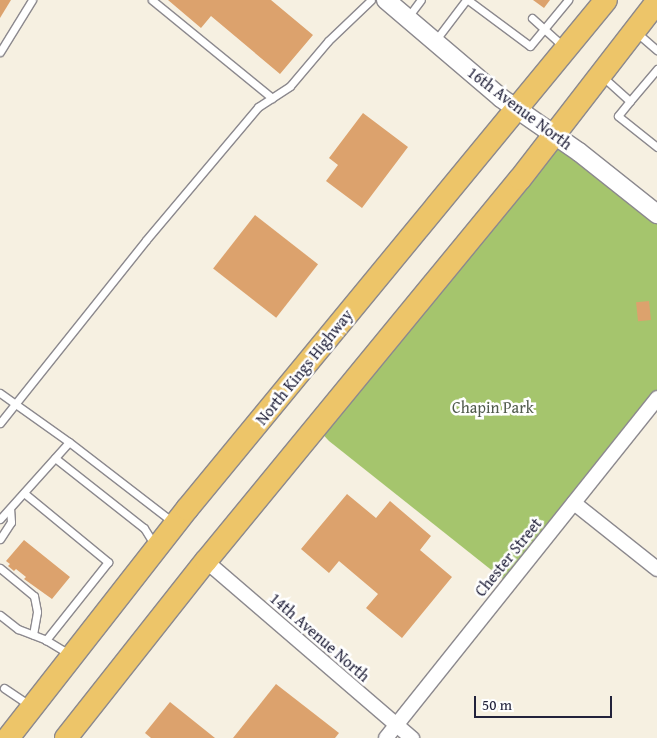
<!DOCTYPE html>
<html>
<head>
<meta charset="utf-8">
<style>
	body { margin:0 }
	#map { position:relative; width:657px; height:738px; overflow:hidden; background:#f6f0e1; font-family:"Gentium Book Plus",serif }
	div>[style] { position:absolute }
	.green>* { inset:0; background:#a5c56d }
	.building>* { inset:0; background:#dca26d; transform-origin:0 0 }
	.roads { filter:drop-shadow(1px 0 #8c898e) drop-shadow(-1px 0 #8c898e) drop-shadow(0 1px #8c898e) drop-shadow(0 -1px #8c898e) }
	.service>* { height:7px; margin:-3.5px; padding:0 3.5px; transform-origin:3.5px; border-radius:3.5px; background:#fff }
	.minor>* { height:14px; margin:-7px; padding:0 7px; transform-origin:7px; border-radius:7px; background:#fff }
	.tertiary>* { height:18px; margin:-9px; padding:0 9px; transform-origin:9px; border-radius:9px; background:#fff }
	.primary>* { height:22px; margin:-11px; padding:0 11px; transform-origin:11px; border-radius:11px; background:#edc569 }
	span { translate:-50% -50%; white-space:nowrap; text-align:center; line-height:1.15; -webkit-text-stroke:5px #fff; paint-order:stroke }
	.street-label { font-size:16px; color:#22223b }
	.park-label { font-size:16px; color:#505b4c }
	.scale { position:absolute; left:474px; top:696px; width:138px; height:22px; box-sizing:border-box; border:2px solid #22223b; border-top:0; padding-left:6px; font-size:15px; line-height:18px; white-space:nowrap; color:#22223b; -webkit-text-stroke:4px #fff; paint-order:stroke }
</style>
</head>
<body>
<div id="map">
	<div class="green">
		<div style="clip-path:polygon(555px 135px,657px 214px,657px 398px,509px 584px,329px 441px,316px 427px)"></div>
	</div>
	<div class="building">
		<div style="clip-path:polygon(0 0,11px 0,0 18px)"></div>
		<div style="clip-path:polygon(168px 0,271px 0,313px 35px,280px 74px,211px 16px,201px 28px)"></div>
		<div style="clip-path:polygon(533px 0,550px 0,544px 8px)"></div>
		<div style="clip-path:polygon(363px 113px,408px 147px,362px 208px,326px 181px,338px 165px,329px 158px)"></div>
		<div style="left:255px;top:215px;width:80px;height:68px;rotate:38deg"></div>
		<div style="left:649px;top:301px;width:19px;height:13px;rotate:84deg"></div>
		<div style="clip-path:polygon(347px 494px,376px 518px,390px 501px,431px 536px,420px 550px,452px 577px,402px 638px,366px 608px,378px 594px,339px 561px,329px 573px,301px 549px)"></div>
		<div style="clip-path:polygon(24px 540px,70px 577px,52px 599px,24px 579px,26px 577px,16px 569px,14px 571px,8px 566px,10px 564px,6px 561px)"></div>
		<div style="clip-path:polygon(276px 684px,339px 733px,335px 738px,233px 738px)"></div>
		<div style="clip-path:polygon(170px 702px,215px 738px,151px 738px,145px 733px)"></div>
	</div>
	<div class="roads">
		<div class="service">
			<div style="left:152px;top:0;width:155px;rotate:39.2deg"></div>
			<div style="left:468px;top:0;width:77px;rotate:36.6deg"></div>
			<div style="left:530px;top:46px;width:60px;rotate:-50.4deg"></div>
			<div style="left:408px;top:17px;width:21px;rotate:-53deg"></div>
			<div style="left:532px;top:18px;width:43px;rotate:42.2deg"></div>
			<div style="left:636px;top:32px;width:28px;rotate:41deg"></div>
			<div style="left:435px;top:41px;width:51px;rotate:-52.9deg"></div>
			<div style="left:0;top:52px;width:61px;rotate:-58.4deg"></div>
			<div style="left:603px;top:77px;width:36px;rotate:42deg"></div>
			<div style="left:630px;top:101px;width:42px;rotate:-49.8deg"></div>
			<div style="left:630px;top:101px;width:19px;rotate:129deg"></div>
			<div style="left:618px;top:116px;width:50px;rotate:38.5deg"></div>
			<div style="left:0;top:393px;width:85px;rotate:35.4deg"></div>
			<div style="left:69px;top:442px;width:133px;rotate:37.6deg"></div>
			<div style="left:0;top:423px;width:234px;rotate:-51.4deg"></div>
			<div style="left:146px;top:240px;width:174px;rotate:-49.9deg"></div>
			<div style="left:258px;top:107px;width:38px;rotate:-33deg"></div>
			<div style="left:290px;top:86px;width:59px;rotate:-49.8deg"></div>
			<div style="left:328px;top:41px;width:59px;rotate:-43.6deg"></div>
			<div style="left:55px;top:458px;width:113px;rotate:38.2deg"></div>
			<div style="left:144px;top:528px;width:19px;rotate:58deg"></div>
			<div style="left:24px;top:493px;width:109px;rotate:39.4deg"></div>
			<div style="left:108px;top:562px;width:100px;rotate:128.5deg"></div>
			<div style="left:0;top:519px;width:103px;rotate:-48.1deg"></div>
			<div style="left:0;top:539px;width:20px;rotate:-57deg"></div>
			<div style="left:11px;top:522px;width:13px;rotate:-94deg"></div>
			<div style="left:0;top:568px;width:44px;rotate:39.5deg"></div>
			<div style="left:34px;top:596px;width:16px;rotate:79deg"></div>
			<div style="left:37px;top:612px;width:23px;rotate:100deg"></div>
			<div style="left:0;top:615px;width:23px;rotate:38deg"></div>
			<div style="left:18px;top:629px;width:30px;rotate:21deg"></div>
			<div style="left:46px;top:640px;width:27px;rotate:31deg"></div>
			<div style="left:4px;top:688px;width:30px;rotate:34deg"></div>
		</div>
		<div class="minor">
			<div style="left:574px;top:503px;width:106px;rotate:38.5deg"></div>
			<div style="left:206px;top:561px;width:272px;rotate:40.7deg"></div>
			<div style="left:386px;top:738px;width:435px;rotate:-51.4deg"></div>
		</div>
		<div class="tertiary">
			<div style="left:386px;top:0;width:151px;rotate:40.4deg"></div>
			<div style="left:501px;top:98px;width:95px;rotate:34.7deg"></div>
			<div style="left:579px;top:152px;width:100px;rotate:38.5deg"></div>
		</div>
		<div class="primary">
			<div style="left:8px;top:738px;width:291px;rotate:-52deg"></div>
			<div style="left:187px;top:509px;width:659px;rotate:-50.54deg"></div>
			<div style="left:66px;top:738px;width:226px;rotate:-51.7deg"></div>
			<div style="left:206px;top:561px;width:494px;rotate:-50.6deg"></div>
			<div style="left:520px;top:179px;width:224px;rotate:-52.3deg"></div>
		</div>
	</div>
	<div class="street-label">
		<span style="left:520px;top:108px;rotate:37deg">16th Avenue North</span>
		<span style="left:304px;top:367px;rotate:-51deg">North Kings Highway</span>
		<span style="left:508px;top:557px;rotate:-51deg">Chester Street</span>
		<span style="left:320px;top:637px;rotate:41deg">14th Avenue North</span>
	</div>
	<div class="park-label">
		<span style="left:493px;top:407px">Chapin Park</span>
	</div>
	<div class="scale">50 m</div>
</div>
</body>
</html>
